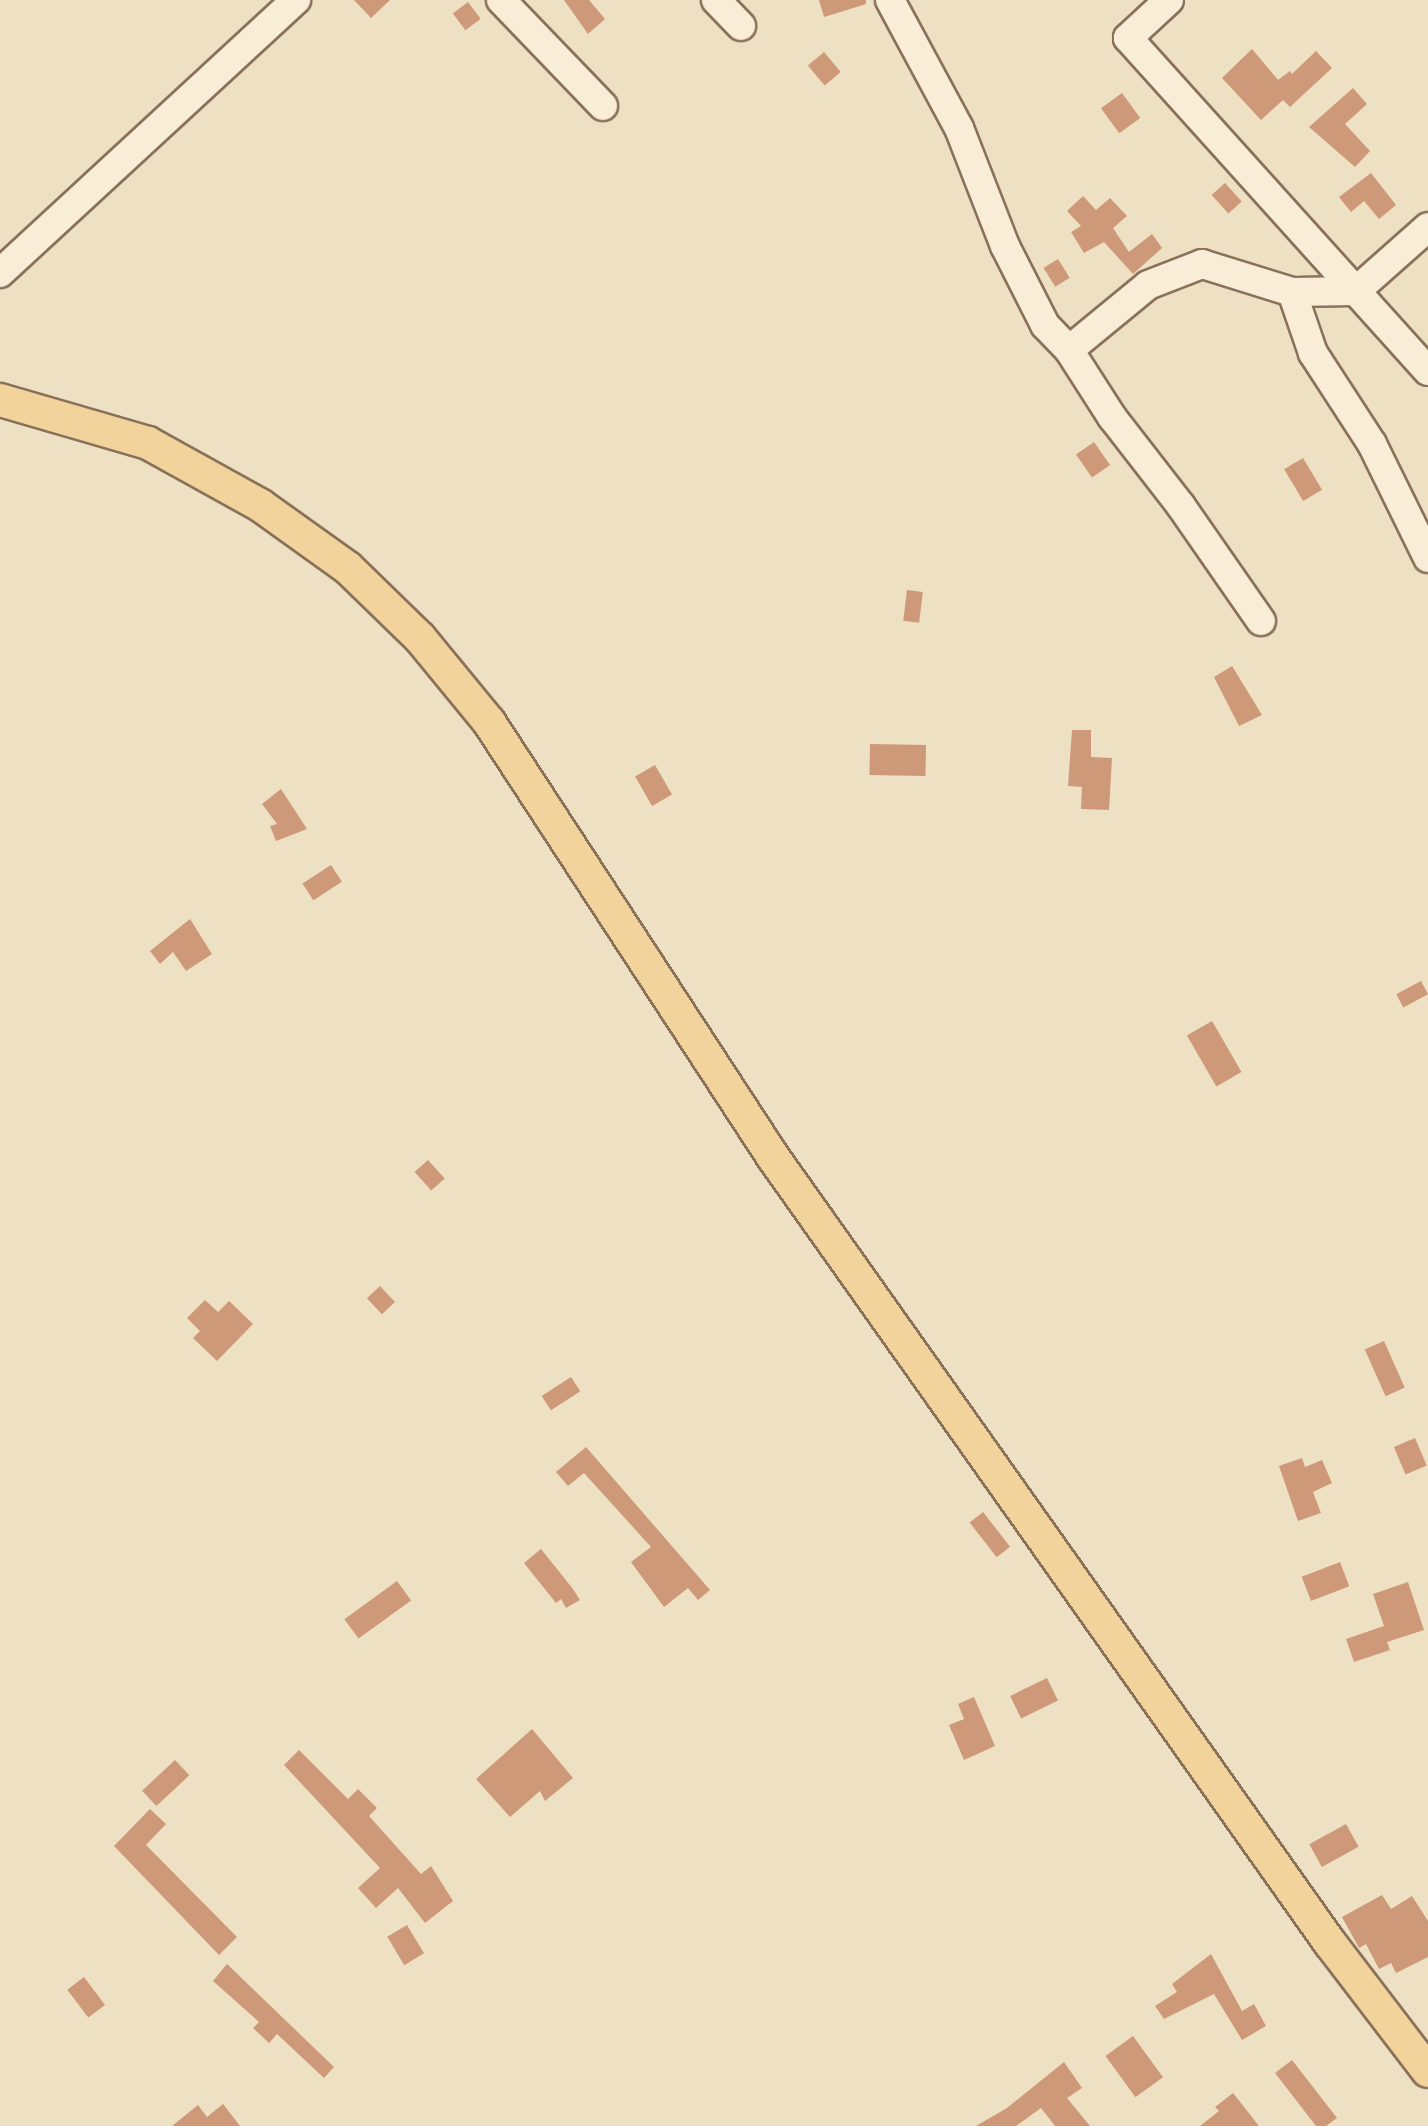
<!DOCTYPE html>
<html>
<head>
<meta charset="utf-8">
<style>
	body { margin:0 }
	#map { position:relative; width:1428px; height:2126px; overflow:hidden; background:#eee0c3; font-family:"Roboto Serif",serif }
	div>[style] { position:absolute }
	.building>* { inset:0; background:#cd9979; transform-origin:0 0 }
	.roads { filter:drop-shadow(2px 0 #89715a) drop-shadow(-2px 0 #89715a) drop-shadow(0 2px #89715a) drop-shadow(0 -2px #89715a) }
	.minor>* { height:28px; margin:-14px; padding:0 14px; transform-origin:14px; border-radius:14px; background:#f9edd7 }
	.major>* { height:32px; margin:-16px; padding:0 16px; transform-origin:16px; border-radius:16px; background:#f2d39b }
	span { translate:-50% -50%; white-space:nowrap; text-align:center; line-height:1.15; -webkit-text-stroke:10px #f6ead3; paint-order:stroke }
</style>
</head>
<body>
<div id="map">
	<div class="building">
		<div style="clip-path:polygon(354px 0,390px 0,371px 18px)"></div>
		<div style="clip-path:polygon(564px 0,589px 0,605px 19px,588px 34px)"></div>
		<div style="clip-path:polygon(819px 0,866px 0,866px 4px,824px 17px)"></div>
		<div style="left:468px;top:2px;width:21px;height:19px;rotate:53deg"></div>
		<div style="clip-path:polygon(1252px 49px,1278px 80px,1290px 71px,1292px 74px,1316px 51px,1332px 68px,1290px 107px,1283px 100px,1261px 120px,1222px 78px)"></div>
		<div style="left:824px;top:52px;width:26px;height:21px;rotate:50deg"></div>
		<div style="clip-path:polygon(1353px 88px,1367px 104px,1345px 124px,1370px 151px,1355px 167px,1309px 127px)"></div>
		<div style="left:1122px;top:93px;width:31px;height:26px;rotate:54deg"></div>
		<div style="clip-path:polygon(1371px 173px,1396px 205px,1379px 219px,1364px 201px,1351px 212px,1339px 197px)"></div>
		<div style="left:1225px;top:183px;width:25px;height:18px;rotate:48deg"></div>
		<div style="clip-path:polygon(1083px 196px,1096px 210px,1110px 198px,1127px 216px,1113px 228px,1129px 252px,1152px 234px,1162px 248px,1133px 274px,1104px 242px,1084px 253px,1071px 232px,1081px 226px,1067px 211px)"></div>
		<div style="left:1058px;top:259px;width:22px;height:17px;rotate:58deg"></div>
		<div style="left:1094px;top:442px;width:28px;height:22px;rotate:55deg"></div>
		<div style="left:1303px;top:458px;width:37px;height:22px;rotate:59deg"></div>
		<div style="left:907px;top:590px;width:16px;height:31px;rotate:7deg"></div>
		<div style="clip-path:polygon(1232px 666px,1262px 715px,1239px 726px,1214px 677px)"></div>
		<div style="clip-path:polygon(1072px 730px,1091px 730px,1091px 757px,1112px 758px,1109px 810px,1081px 809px,1082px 787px,1068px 786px)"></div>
		<div style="left:870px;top:744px;width:56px;height:31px;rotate:1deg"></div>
		<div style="left:655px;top:765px;width:34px;height:23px;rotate:60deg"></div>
		<div style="clip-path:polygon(281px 789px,307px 829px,276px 841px,270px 826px,277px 824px,262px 804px)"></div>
		<div style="left:331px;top:865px;width:20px;height:34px;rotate:57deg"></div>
		<div style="clip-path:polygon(190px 919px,212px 954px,186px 971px,173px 952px,160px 964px,150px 951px)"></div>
		<div style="left:1421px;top:981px;width:15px;height:28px;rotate:62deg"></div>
		<div style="left:1212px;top:1021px;width:59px;height:29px;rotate:60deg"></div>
		<div style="left:428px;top:1160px;width:25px;height:18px;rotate:48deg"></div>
		<div style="left:380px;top:1286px;width:22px;height:18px;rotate:47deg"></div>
		<div style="clip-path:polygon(205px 1300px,218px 1312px,229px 1301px,253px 1324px,217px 1361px,193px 1338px,200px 1331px,187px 1318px)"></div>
		<div style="left:1384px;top:1341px;width:51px;height:21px;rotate:66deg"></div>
		<div style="left:571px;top:1377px;width:17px;height:35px;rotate:57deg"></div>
		<div style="left:1415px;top:1438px;width:30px;height:23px;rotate:67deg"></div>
		<div style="clip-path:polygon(586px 1447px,710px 1590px,698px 1600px,688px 1588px,664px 1607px,631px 1562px,651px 1547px,584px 1473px,568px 1486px,556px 1472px)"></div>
		<div style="clip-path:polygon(1302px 1458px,1305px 1467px,1322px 1460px,1332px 1483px,1313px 1492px,1321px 1513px,1298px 1521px,1279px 1466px)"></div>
		<div style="left:983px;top:1512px;width:44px;height:17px;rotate:52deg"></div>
		<div style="clip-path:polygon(541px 1549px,573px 1589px,580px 1600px,566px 1608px,561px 1599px,556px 1603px,524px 1563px)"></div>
		<div style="left:1340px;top:1562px;width:26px;height:41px;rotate:69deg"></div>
		<div style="left:397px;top:1581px;width:24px;height:65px;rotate:54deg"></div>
		<div style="clip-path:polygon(1408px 1582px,1424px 1630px,1387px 1642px,1390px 1650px,1354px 1662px,1346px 1639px,1384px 1626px,1373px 1594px)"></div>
		<div style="left:1047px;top:1678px;width:25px;height:41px;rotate:64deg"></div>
		<div style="clip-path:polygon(974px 1697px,995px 1746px,964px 1760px,949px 1725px,964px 1719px,958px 1704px)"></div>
		<div style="clip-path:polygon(532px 1729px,573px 1778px,545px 1801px,540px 1791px,510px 1817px,476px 1779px)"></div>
		<div style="clip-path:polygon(299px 1750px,348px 1799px,358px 1789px,377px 1808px,369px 1816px,421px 1874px,431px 1866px,453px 1901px,425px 1923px,398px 1888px,376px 1908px,358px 1888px,380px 1868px,284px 1765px)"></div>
		<div style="left:175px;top:1760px;width:21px;height:45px;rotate:47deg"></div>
		<div style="clip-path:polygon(150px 1809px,166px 1824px,146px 1845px,237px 1937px,219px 1955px,114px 1846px)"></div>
		<div style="left:1346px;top:1824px;width:26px;height:42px;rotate:61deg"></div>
		<div style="clip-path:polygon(1382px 1895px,1391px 1909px,1412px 1896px,1428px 1921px,1428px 1957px,1396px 1973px,1391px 1963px,1379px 1969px,1366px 1944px,1359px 1948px,1342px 1917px)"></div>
		<div style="left:407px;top:1925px;width:33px;height:23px;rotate:59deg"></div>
		<div style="clip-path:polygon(1211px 1954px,1242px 2011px,1254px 2004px,1266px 2026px,1242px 2040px,1214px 1994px,1164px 2019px,1155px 2006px,1177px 1992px,1172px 1984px)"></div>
		<div style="clip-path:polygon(227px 1964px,334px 2067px,324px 2078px,277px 2034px,269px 2043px,253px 2028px,259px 2022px,213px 1981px)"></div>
		<div style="left:84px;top:1977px;width:35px;height:21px;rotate:53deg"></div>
		<div style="left:1133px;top:2036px;width:51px;height:34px;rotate:54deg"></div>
		<div style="clip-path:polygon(1292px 2060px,1337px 2118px,1326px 2126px,1316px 2126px,1275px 2073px)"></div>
		<div style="clip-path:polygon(1064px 2062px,1082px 2088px,1067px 2098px,1090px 2126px,1055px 2126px,1041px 2108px,1016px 2126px,976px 2126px,1007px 2108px)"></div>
		<div style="clip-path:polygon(1233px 2093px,1259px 2126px,1200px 2126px,1219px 2111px,1215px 2107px)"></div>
		<div style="clip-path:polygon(223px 2104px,240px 2126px,172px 2126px,198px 2105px,207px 2117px)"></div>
	</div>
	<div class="roads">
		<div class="minor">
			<div style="left:501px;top:0;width:147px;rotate:46.1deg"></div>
			<div style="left:716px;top:0;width:36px;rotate:46deg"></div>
			<div style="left:890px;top:0;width:145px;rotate:61.7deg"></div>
			<div style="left:959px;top:128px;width:127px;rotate:68.7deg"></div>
			<div style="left:1005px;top:246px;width:89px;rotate:63.1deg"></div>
			<div style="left:1045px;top:325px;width:35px;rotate:46deg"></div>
			<div style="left:1069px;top:350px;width:80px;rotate:57.3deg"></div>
			<div style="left:1112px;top:417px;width:113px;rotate:52.2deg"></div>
			<div style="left:1181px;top:506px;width:140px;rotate:55.2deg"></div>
			<div style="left:1169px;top:0;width:56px;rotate:137.2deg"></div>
			<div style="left:1128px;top:38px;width:448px;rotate:48deg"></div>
			<div style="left:0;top:273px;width:403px;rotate:-42.7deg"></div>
			<div style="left:1292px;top:292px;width:65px;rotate:71deg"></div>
			<div style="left:1313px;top:353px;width:108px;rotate:57deg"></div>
			<div style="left:1372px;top:444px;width:127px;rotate:63.8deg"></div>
			<div style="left:1069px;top:350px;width:102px;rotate:-39.4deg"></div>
			<div style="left:1148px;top:285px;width:58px;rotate:-21.3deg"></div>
			<div style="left:1202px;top:264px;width:94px;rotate:17.3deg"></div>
			<div style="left:1292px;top:292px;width:64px;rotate:-0.9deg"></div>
			<div style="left:1356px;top:291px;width:96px;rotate:-41.6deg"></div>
		</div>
		<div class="major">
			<div style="left:0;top:400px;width:154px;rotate:16.2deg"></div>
			<div style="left:148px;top:443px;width:128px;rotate:29deg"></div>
			<div style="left:260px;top:505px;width:108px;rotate:35.6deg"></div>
			<div style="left:348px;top:568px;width:100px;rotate:44.2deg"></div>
			<div style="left:420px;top:638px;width:109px;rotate:50.6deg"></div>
			<div style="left:489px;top:722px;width:520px;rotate:56.86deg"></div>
			<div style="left:773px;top:1157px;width:963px;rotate:54.68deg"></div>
			<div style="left:1330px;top:1943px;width:161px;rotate:52.6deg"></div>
		</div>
	</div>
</div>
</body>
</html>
